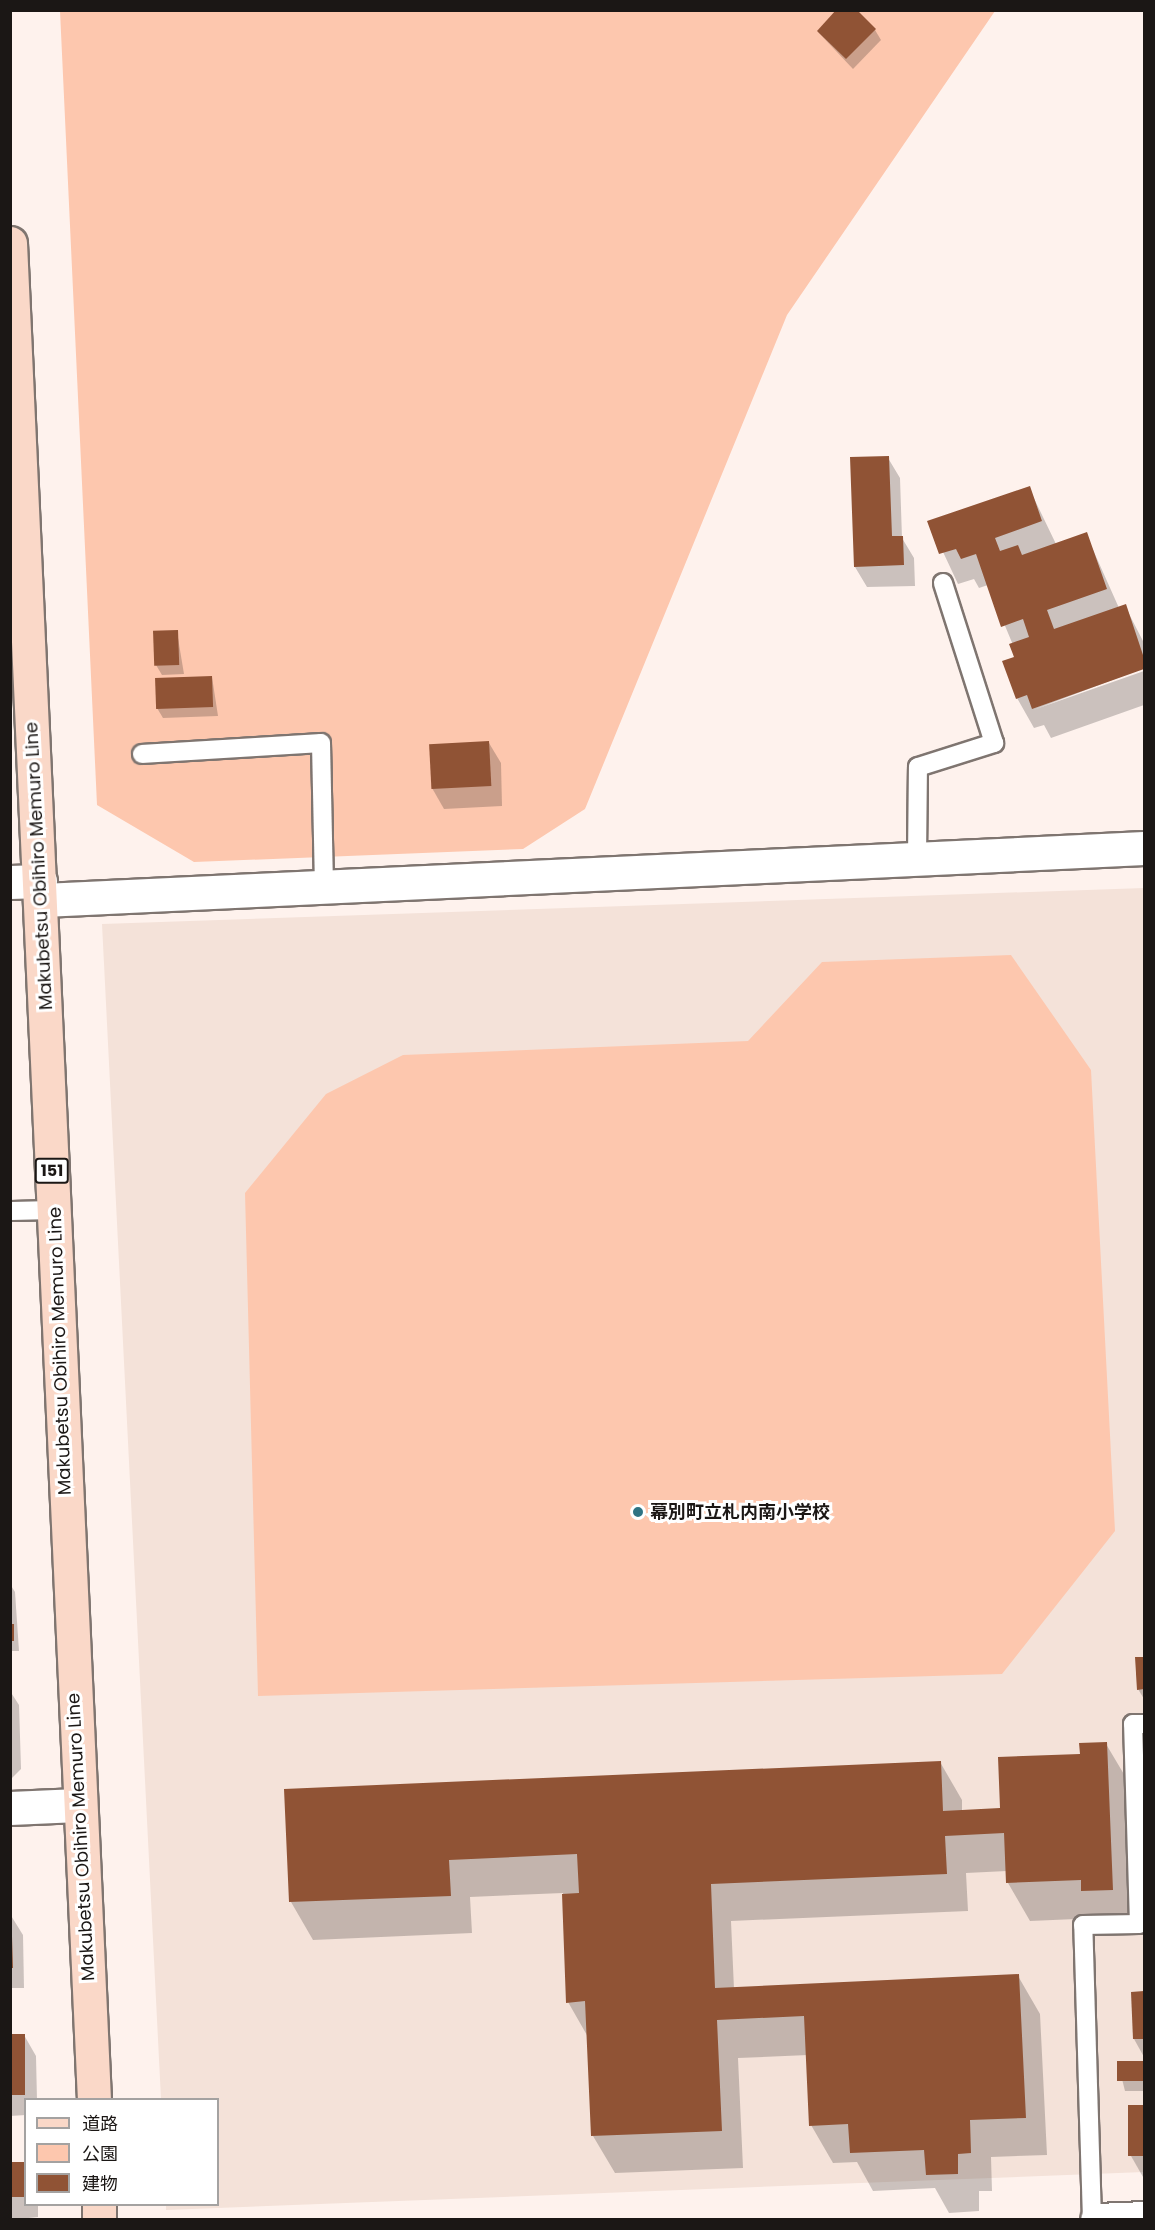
<!DOCTYPE html>
<html>
<head>
<meta charset="utf-8">
<style>
	body { margin:0 }
	#map { position:relative; width:1155px; height:2230px; overflow:hidden; background:#fef2ed; font-family:Poppins,"Noto Sans JP",sans-serif }
	div>[style] { position:absolute }
	.built>* { inset:0; background:#f4e2d9 }
	.green>* { inset:0; background:#fdc7ae }
	.shadow>* { inset:0; background:#0003; transform-origin:0 0 }
	.building>* { inset:0; background:#905335; transform-origin:0 0 }
	.roads { filter:drop-shadow(2px 0 #7f7570) drop-shadow(-2px 0 #7f7570) drop-shadow(0 2px #7f7570) drop-shadow(0 -2px #7f7570) }
	.lane>* { height:18px; margin:-9px; padding:0 9px; transform-origin:9px; border-radius:9px; background:#fff }
	.street>* { height:33px; margin:-16.5px; padding:0 16.5px; transform-origin:16.5px; border-radius:16.5px; background:#fff }
	.primary>* { height:33px; margin:-16.5px; padding:0 16.5px; transform-origin:16.5px; border-radius:16.5px; background:#fad8c8 }
	.dots>* { width:16px; height:16px; translate:-50% -50%; box-sizing:border-box; border:3px solid #fff; border-radius:50% }
	span { translate:-50% -50%; white-space:nowrap; text-align:center; line-height:1.15; -webkit-text-stroke:6px #fff; paint-order:stroke }
	.shield-label span { padding:2px 4px; background:#fff; border:2px solid; border-radius:4px; -webkit-text-stroke-width:0 }
	.shield-label { font-size:16px; color:#1b1715; font-weight:700 }
	.street-label { font-size:18px; color:#1b1715 }
	.poi-label { font-size:18px; color:#1b1715; font-weight:700 }
	.left { translate:0 -50%; text-align:left }
	.frame { position:absolute; inset:0; border:12px solid #1b1715; pointer-events:none }
	.legend { position:absolute; left:24px; top:2098px; width:195px; height:108px; box-sizing:border-box; background:#fff; border:2px solid #a4a2a1; margin:0; padding:8px 10px; list-style:none; font-size:18px; color:#1b1715 }
	.legend li { display:flex; align-items:center; gap:12px; height:30px }
	.legend b { width:30px; border:2px solid #a4a2a1 }
</style>
</head>
<body>
<div id="map">
	<div class="built">
		<div style="clip-path:polygon(1144px 888px,1144px 2172px,166px 2210px,166px 2205px,218px 2204px,218px 2100px,161px 2099px,102px 924px)"></div>
	</div>
	<div class="green">
		<div style="clip-path:polygon(60px 11px,995px 11px,787px 315px,585px 809px,523px 849px,194px 862px,97px 805px)"></div>
		<div style="clip-path:polygon(1011px 955px,1091px 1070px,1115px 1531px,1002px 1674px,258px 1696px,245px 1193px,326px 1094px,403px 1055px,748px 1041px,822px 962px)"></div>
	</div>
	<div class="shadow">
		<div style="clip-path:polygon(875px 30px,881px 40px,853px 69px,818px 32px)"></div>
		<div style="clip-path:polygon(888px 458px,900px 478px,902px 538px,914px 558px,915px 586px,867px 587px,855px 567px)"></div>
		<div style="clip-path:polygon(1029px 488px,1056px 544px,1086px 534px,1119px 608px,1125px 606px,1144px 643px,1144px 668px,1033px 710px,1144px 671px,1144px 705px,1051px 738px,1044px 725px,1034px 728px,1017px 698px,1013px 645px,988px 585px,979px 588px,974px 579px,958px 584px,929px 522px)"></div>
		<div style="clip-path:polygon(155px 632px,177px 632px,184px 674px,162px 675px,156px 665px)"></div>
		<div style="clip-path:polygon(212px 677px,218px 716px,163px 718px,157px 708px)"></div>
		<div style="clip-path:polygon(489px 743px,501px 763px,502px 806px,444px 809px,432px 788px,431px 745px)"></div>
		<div style="left:10px;top:1540px;width:3px;height:33px;rotate:45deg"></div>
		<div style="clip-path:polygon(10px 1584px,15px 1592px,19px 1651px,10px 1651px)"></div>
		<div style="clip-path:polygon(1144px 1658px,1144px 1699px,1138px 1689px,1137px 1659px)"></div>
		<div style="clip-path:polygon(10px 1691px,19px 1705px,21px 1769px,10px 1780px)"></div>
		<div style="clip-path:polygon(1106px 1744px,1128px 1781px,1134px 1927px,1099px 1918px,1030px 1921px,1008px 1883px,1007px 1871px,966px 1873px,968px 1911px,731px 1921px,734px 1989px,1018px 1976px,1040px 2014px,1047px 2155px,991px 2157px,992px 2191px,979px 2191px,979px 2211px,949px 2213px,935px 2188px,873px 2191px,857px 2162px,833px 2163px,811px 2125px,808px 2055px,738px 2058px,743px 2168px,615px 2173px,593px 2136px,588px 2037px,568px 2002px,563px 1893px,470px 1897px,472px 1933px,313px 1940px,291px 1902px,286px 1791px,940px 1762px,962px 1800px,962px 1812px,1002px 1810px)"></div>
		<div style="clip-path:polygon(10px 1914px,23px 1935px,24px 1988px,10px 1988px)"></div>
		<div style="clip-path:polygon(1132px 1993px,1144px 1993px,1144px 2057px,1134px 2039px)"></div>
		<div style="clip-path:polygon(24px 2035px,36px 2056px,37px 2100px,26px 2100px,26px 2115px,10px 2116px,10px 2036px)"></div>
		<div style="clip-path:polygon(1144px 2062px,1144px 2091px,1125px 2091px,1118px 2063px)"></div>
		<div style="clip-path:polygon(1144px 2106px,1144px 2177px,1143px 2177px,1131px 2156px,1129px 2107px)"></div>
		<div style="clip-path:polygon(10px 2164px,26px 2164px,26px 2204px,38px 2204px,38px 2217px,10px 2220px)"></div>
	</div>
	<div class="building">
		<div style="clip-path:polygon(836px 10px,857px 10px,876px 29px,846px 59px,817px 31px)"></div>
		<div style="clip-path:polygon(889px 456px,892px 536px,903px 536px,904px 565px,854px 567px,850px 457px)"></div>
		<div style="clip-path:polygon(1030px 486px,1042px 521px,995px 538px,1000px 551px,1018px 545px,1022px 555px,1087px 532px,1107px 589px,1047px 610px,1054px 629px,1126px 604px,1144px 658px,1144px 669px,1032px 709px,1027px 695px,1016px 699px,1002px 661px,1014px 657px,1009px 644px,1029px 637px,1023px 619px,1001px 627px,976px 554px,961px 559px,956px 549px,939px 554px,927px 521px)"></div>
		<div style="left:178px;top:630px;width:35px;height:25px;rotate:88deg"></div>
		<div style="left:212px;top:676px;width:31px;height:57px;rotate:88deg"></div>
		<div style="left:489px;top:741px;width:45px;height:60px;rotate:87deg"></div>
		<div style="left:14px;top:1624px;width:17px;height:4px;rotate:90deg"></div>
		<div style="clip-path:polygon(1135px 1657px,1144px 1657px,1144px 1689px,1137px 1690px)"></div>
		<div style="clip-path:polygon(1107px 1742px,1113px 1890px,1081px 1891px,1081px 1880px,1006px 1883px,1004px 1833px,945px 1836px,947px 1874px,711px 1884px,715px 1988px,1019px 1974px,1026px 2118px,970px 2120px,971px 2153px,958px 2154px,958px 2174px,926px 2175px,924px 2150px,850px 2153px,848px 2124px,809px 2126px,804px 2016px,717px 2020px,722px 2131px,591px 2136px,585px 2001px,566px 2003px,562px 1894px,579px 1893px,577px 1854px,449px 1860px,451px 1896px,289px 1902px,284px 1789px,941px 1761px,943px 1811px,1000px 1808px,998px 1757px,1080px 1754px,1079px 1743px)"></div>
		<div style="clip-path:polygon(10px 1937px,12px 1937px,13px 1968px,10px 1968px)"></div>
		<div style="clip-path:polygon(1144px 1991px,1144px 2039px,1133px 2039px,1131px 1992px)"></div>
		<div style="left:10px;top:2034px;width:15px;height:61px"></div>
		<div style="left:1144px;top:2061px;width:20px;height:27px;rotate:90deg"></div>
		<div style="left:1128px;top:2105px;width:16px;height:51px"></div>
		<div style="left:10px;top:2162px;width:16px;height:35px"></div>
	</div>
	<div class="roads">
		<div class="lane">
			<div style="left:142px;top:754px;width:179px;rotate:-3.5deg"></div>
			<div style="left:321px;top:743px;width:143px;rotate:88.8deg"></div>
			<div style="left:917px;top:858px;width:91px;rotate:-89.4deg"></div>
			<div style="left:918px;top:767px;width:80px;rotate:-17.5deg"></div>
			<div style="left:994px;top:743px;width:168px;rotate:-107.7deg"></div>
			<div style="left:10px;top:1211px;width:44px;rotate:-1.3deg"></div>
			<div style="left:1092px;top:2220px;width:295px;rotate:-91.7deg"></div>
			<div style="left:1083px;top:1925px;width:56px;rotate:-1deg"></div>
			<div style="left:1139px;top:1924px;width:200px;rotate:-91.7deg"></div>
			<div style="left:1133px;top:1724px;width:11px"></div>
		</div>
		<div class="street">
			<div style="left:10px;top:882px;width:30px;rotate:-2deg"></div>
			<div style="left:43px;top:900px;width:1102px;rotate:-2.7deg"></div>
			<div style="left:10px;top:1808px;width:68px;rotate:-2.5deg"></div>
			<div style="left:1097px;top:2220px;width:47px;rotate:-2.4deg"></div>
		</div>
		<div class="primary">
			<div style="left:10px;top:243px;width:1859px;rotate:87.41deg"></div>
			<div style="left:99px;top:2204px;width:16px;rotate:90deg"></div>
		</div>
	</div>
	<div class="dots">
		<div style="left:638px;top:1512px;background:#2f7383"></div>
	</div>
	<div class="shield-label">
		<span style="left:52px;top:1171px">151</span>
	</div>
	<div class="street-label">
		<span style="left:39px;top:866px;rotate:-93deg">Makubetsu Obihiro Memuro Line</span>
		<span style="left:60px;top:1351px;rotate:-92deg">Makubetsu Obihiro Memuro Line</span>
		<span style="left:81px;top:1837px;rotate:-93deg">Makubetsu Obihiro Memuro Line</span>
	</div>
	<div class="poi-label">
		<span class="left" style="left:650px;top:1512px">幕別町立札内南小学校</span>
	</div>
	<div class="frame"></div>
	<ul class="legend">
	<li><b style="height:8px;background:#fad8c8"></b>道路</li>
	<li><b style="height:16px;background:#fdc7ae"></b>公園</li>
	<li><b style="height:16px;background:#905335"></b>建物</li>
	</ul>
</div>
</body>
</html>
